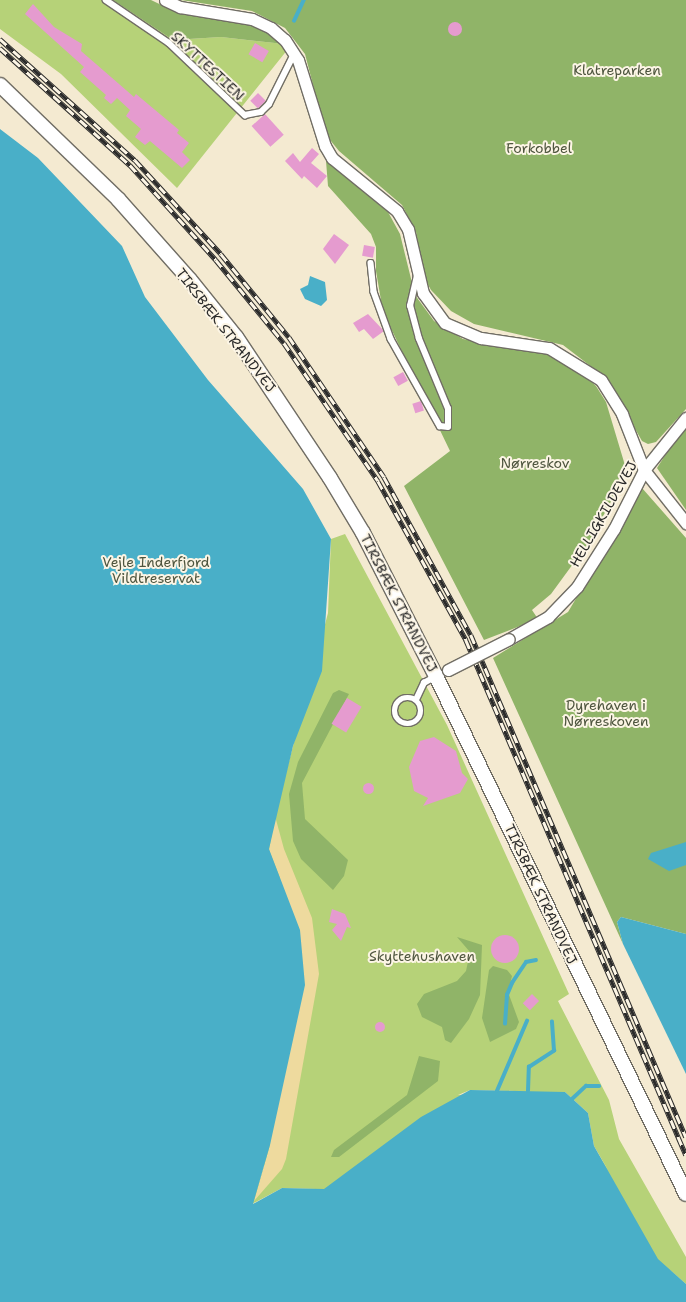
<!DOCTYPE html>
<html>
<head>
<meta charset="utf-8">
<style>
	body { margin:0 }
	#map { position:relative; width:686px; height:1302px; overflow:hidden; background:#f4ead1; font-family:"Shantell Sans",sans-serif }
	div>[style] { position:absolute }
	.green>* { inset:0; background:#b6d278 }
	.forest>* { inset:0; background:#90b468 }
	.sand>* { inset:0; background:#eeda9e }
	.water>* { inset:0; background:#49afc8 }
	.stream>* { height:3.5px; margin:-1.75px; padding:0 1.75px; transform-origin:1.75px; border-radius:1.75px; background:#49afc8 }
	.building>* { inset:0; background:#e59bcf; transform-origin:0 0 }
	.round { border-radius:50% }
	.roads { filter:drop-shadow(1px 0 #716e65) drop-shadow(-1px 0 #716e65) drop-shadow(0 1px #716e65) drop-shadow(0 -1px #716e65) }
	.service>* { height:5.5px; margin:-2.75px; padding:0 2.75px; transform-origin:2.75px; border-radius:2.75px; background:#fff }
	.service>.ring { margin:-2.75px; padding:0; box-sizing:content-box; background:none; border:5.5px solid #fff; border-radius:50% }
	.minor>* { height:11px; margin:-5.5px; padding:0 5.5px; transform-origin:5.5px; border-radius:5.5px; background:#fff }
	.tertiary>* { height:14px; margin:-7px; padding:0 7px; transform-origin:7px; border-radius:7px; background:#fff }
	.rail>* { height:4.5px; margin-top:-2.25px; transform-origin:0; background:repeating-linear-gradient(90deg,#fcf5e5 0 9px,#2b2b2b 0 18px); box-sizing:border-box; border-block:1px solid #2b2b2b }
	.bridges { filter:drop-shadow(1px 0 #716e65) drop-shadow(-1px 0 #716e65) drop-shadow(0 1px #716e65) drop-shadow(0 -1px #716e65) }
	.minor-bridge>* { height:11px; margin:-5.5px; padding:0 5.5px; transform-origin:5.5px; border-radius:5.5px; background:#fff }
	span { translate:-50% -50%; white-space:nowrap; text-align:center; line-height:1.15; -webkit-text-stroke:4px #fcf5e5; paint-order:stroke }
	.street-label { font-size:14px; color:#2b2b2b }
	.park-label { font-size:14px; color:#4e553e }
</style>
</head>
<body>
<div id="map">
	<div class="green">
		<div style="clip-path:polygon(0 0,113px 0,173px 40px,221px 37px,284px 44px,288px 49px,177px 188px,61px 74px,0 29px)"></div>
		<div style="clip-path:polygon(evenodd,0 138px,277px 807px,328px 613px,331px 539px,345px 534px,447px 725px,569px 994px,558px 1001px,609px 1100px,619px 1139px,686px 1257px,686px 1284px,670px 1270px,686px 1302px,316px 1189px,282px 1188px,252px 1204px,264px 1166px,0 1302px,0 138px,470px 1090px,515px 1091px,458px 1095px,470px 1090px,0 138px,559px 1092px,565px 1092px,588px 1113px,594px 1146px,608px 1170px,559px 1092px)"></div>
	</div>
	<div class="forest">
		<div style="clip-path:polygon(113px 0,151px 0,180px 14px,240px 19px,269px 32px,284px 44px,221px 37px,173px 40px)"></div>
		<div style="clip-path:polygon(181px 0,686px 0,686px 409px,656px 442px,648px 444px,642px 441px,606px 378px,563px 345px,474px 324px,451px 311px,431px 290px,425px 279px,416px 232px,402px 205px,339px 151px,326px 135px,305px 54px,285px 28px,252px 11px)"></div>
		<div style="clip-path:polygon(326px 161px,388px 212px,400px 234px,415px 295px,434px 321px,463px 339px,545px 353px,572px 364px,596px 386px,606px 402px,627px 472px,589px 542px,551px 594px,532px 610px,538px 619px,484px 640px,404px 486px,450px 451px,383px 312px,376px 271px,376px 247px,371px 234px,328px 186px)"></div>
		<div style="clip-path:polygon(686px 422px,686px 510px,657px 468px)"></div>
		<div style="clip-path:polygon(642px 488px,686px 538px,686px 934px,621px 917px,617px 922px,623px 944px,493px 658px,568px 612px)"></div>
		<div style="clip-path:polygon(339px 690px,349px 694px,302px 783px,305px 819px,348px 860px,344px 876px,333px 890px,301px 859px,293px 841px,289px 794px,298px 762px,333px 693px)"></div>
		<div style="clip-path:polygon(457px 937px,482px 945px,480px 995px,469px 1019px,451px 1043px,445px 1040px,442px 1027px,422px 1017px,417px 1004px,424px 994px,457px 981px,466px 971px,470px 952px)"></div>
		<div style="clip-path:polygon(493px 966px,507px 970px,512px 976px,508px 992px,519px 1022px,516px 1029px,490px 1042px,482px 1018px,489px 970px)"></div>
		<div style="clip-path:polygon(419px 1056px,440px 1061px,438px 1081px,339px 1157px,331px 1157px,334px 1150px,407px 1095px)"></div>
	</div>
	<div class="sand">
		<div style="clip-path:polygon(275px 816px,284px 849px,312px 918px,319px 974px,286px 1159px,282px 1169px,254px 1201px,270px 1145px,280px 878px,269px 850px)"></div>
	</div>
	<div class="water">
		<div style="clip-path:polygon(0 129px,38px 158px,122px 246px,145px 297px,208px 380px,303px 489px,331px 539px,322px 671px,293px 746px,269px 849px,300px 930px,305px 985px,270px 1145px,253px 1204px,282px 1188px,324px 1189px,421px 1117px,470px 1090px,565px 1092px,588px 1113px,594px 1146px,658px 1259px,686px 1284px,686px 1302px,0 1302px)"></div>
		<div style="clip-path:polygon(310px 276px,325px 282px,327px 300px,321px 306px,305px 299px,300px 289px,308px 285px)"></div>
		<div style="clip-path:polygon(686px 842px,686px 865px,669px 871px,648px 859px,651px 853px)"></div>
		<div style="clip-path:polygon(621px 917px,686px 934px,686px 1074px,623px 944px,617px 922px)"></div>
	</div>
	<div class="stream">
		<div style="left:294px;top:21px;width:23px;rotate:-65deg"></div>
		<div style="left:505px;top:1024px;width:29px;rotate:-86deg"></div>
		<div style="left:507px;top:995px;width:13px;rotate:-67deg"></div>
		<div style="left:512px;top:983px;width:25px;rotate:-56deg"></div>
		<div style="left:526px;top:962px;width:10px;rotate:-11deg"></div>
		<div style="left:497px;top:1091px;width:76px;rotate:-66.8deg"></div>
		<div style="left:528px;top:1091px;width:24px;rotate:-88deg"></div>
		<div style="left:529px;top:1067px;width:30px;rotate:-33deg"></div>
		<div style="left:554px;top:1051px;width:29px;rotate:-94deg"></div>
		<div style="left:572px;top:1099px;width:19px;rotate:-43deg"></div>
		<div style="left:586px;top:1086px;width:13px"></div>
	</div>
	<div class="building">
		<div style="clip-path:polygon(33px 4px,54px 27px,82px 44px,81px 51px,134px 97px,136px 94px,179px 130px,177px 133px,189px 143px,182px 152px,190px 160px,182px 168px,150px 141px,145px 145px,135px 137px,141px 129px,126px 116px,130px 110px,117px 98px,111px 104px,104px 98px,106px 95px,80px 72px,84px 67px,25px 14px)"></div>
		<div class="round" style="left:448px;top:22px;width:14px;height:14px"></div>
		<div style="left:255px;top:43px;width:16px;height:13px;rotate:30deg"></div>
		<div style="left:258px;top:93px;width:11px;height:11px;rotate:45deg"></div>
		<div style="left:265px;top:114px;width:28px;height:18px;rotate:48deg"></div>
		<div style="clip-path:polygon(312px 148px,319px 154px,311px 163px,327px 176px,317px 188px,304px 176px,302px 179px,285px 161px,293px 153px,300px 162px)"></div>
		<div style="clip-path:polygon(334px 234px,349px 245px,335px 264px,323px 249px)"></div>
		<div style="left:364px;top:245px;width:11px;height:11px;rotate:10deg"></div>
		<div style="clip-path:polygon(368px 314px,384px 331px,373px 339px,364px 329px,359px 332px,353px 323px)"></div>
		<div style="left:403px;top:372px;width:10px;height:11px;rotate:61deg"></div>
		<div style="left:421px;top:401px;width:10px;height:9px;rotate:73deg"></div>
		<div style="left:347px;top:698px;width:17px;height:30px;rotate:31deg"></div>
		<div style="clip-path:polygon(434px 737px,456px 751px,462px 773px,468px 779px,460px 793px,423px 806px,428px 798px,414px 791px,409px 767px,420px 741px)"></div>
		<div class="round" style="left:362.5px;top:782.5px;width:11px;height:11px"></div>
		<div style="clip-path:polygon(332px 909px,345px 914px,351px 928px,347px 927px,341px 941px,332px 930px,337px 924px,329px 922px)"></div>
		<div class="round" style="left:491px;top:935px;width:28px;height:28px"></div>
		<div style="left:532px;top:994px;width:10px;height:13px;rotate:45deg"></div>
		<div class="round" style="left:375px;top:1022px;width:10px;height:10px"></div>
	</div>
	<div class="roads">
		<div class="service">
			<div style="left:106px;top:0;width:76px;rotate:34.3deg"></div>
			<div style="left:169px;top:43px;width:105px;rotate:43.5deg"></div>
			<div style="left:245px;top:115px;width:16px;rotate:-11deg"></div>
			<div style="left:261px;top:112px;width:11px;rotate:-45deg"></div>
			<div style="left:269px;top:104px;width:56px;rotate:-63.4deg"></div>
			<div style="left:371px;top:263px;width:29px;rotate:84deg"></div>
			<div style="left:374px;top:292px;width:50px;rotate:70.1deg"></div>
			<div style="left:391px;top:339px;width:100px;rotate:60.6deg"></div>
			<div style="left:440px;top:426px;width:8px;rotate:7deg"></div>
			<div style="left:448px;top:427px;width:18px;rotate:-90deg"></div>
			<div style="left:448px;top:409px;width:76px;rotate:-112.5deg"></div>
			<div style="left:419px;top:339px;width:34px;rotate:-105deg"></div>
			<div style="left:410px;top:306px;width:31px;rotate:-77deg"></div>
			<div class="ring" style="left:395px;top:698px;width:20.5px;height:20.5px"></div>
			<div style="left:416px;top:700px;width:19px;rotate:-65deg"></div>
			<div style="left:424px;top:683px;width:13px;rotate:-29deg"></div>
		</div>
		<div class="minor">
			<div style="left:165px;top:0;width:17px;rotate:25deg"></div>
			<div style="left:180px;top:7px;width:73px;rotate:9.5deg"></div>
			<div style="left:252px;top:19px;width:21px;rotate:25deg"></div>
			<div style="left:271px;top:28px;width:18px;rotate:41deg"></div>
			<div style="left:285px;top:40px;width:24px;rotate:57deg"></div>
			<div style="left:298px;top:60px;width:90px;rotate:72.6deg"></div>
			<div style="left:325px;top:146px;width:14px;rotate:60deg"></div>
			<div style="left:332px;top:158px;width:84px;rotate:39.2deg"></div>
			<div style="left:397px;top:211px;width:21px;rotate:59deg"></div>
			<div style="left:408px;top:229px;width:66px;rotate:76.8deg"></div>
			<div style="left:423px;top:293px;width:37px;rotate:54deg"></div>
			<div style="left:445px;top:323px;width:39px;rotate:23deg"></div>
			<div style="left:481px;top:338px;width:69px;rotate:8.4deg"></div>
			<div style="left:549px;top:348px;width:61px;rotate:31.6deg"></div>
			<div style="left:601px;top:380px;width:40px;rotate:58deg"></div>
			<div style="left:622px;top:414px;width:60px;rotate:68.6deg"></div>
			<div style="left:644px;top:470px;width:68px;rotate:51.6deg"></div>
			<div style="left:509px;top:639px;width:45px;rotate:-29.4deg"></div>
			<div style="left:548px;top:617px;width:42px;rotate:-46deg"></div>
			<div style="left:577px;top:587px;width:69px;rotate:-57.5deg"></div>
			<div style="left:614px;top:529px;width:66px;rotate:-63deg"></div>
			<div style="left:644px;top:470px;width:67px;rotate:-51.1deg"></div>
		</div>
		<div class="tertiary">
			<div style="left:0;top:85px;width:164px;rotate:44deg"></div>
			<div style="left:118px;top:199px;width:108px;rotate:48.4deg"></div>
			<div style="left:190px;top:280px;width:73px;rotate:51.1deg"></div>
			<div style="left:236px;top:337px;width:169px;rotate:56.3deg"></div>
			<div style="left:330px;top:478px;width:64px;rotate:59deg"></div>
			<div style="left:363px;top:533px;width:161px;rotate:63deg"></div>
			<div style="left:436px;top:676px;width:575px;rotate:64.24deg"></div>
		</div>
	</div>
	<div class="rail">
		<div style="left:0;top:39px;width:181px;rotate:41.9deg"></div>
		<div style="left:135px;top:160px;width:127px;rotate:47.5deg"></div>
		<div style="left:221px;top:254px;width:107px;rotate:50.7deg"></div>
		<div style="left:289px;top:337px;width:169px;rotate:55.8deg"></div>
		<div style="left:384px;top:477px;width:180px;rotate:61.2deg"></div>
		<div style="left:471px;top:635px;width:546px;rotate:66.82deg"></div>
		<div style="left:0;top:48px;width:175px;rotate:42deg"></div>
		<div style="left:130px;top:165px;width:128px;rotate:47.8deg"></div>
		<div style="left:216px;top:260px;width:107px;rotate:50.7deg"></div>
		<div style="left:284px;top:343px;width:167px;rotate:55.7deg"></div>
		<div style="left:378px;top:481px;width:182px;rotate:61deg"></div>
		<div style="left:466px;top:640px;width:560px;rotate:66.87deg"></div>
	</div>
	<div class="bridges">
		<div class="minor-bridge">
			<div style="left:448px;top:670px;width:68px;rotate:-26.9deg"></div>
		</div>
	</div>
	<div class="street-label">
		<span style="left:208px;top:66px;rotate:43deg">SKYTTESTIEN</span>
		<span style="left:226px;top:330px;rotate:52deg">TIRSBÆK STRANDVEJ</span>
		<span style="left:603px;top:514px;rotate:-60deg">HELLIGKILDEVEJ</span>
		<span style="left:399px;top:603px;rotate:63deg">TIRSBÆK STRANDVEJ</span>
		<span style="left:541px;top:894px;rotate:65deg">TIRSBÆK STRANDVEJ</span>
	</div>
	<div class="park-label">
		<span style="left:617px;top:70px">Klatreparken</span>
		<span style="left:539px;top:148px">Forkobbel</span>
		<span style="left:535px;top:463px">Nørreskov</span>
		<span style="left:156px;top:570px">Vejle Inderfjord<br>Vildtreservat</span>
		<span style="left:606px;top:713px">Dyrehaven i<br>Nørreskoven</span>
		<span style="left:422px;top:956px">Skyttehushaven</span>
	</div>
</div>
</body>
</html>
